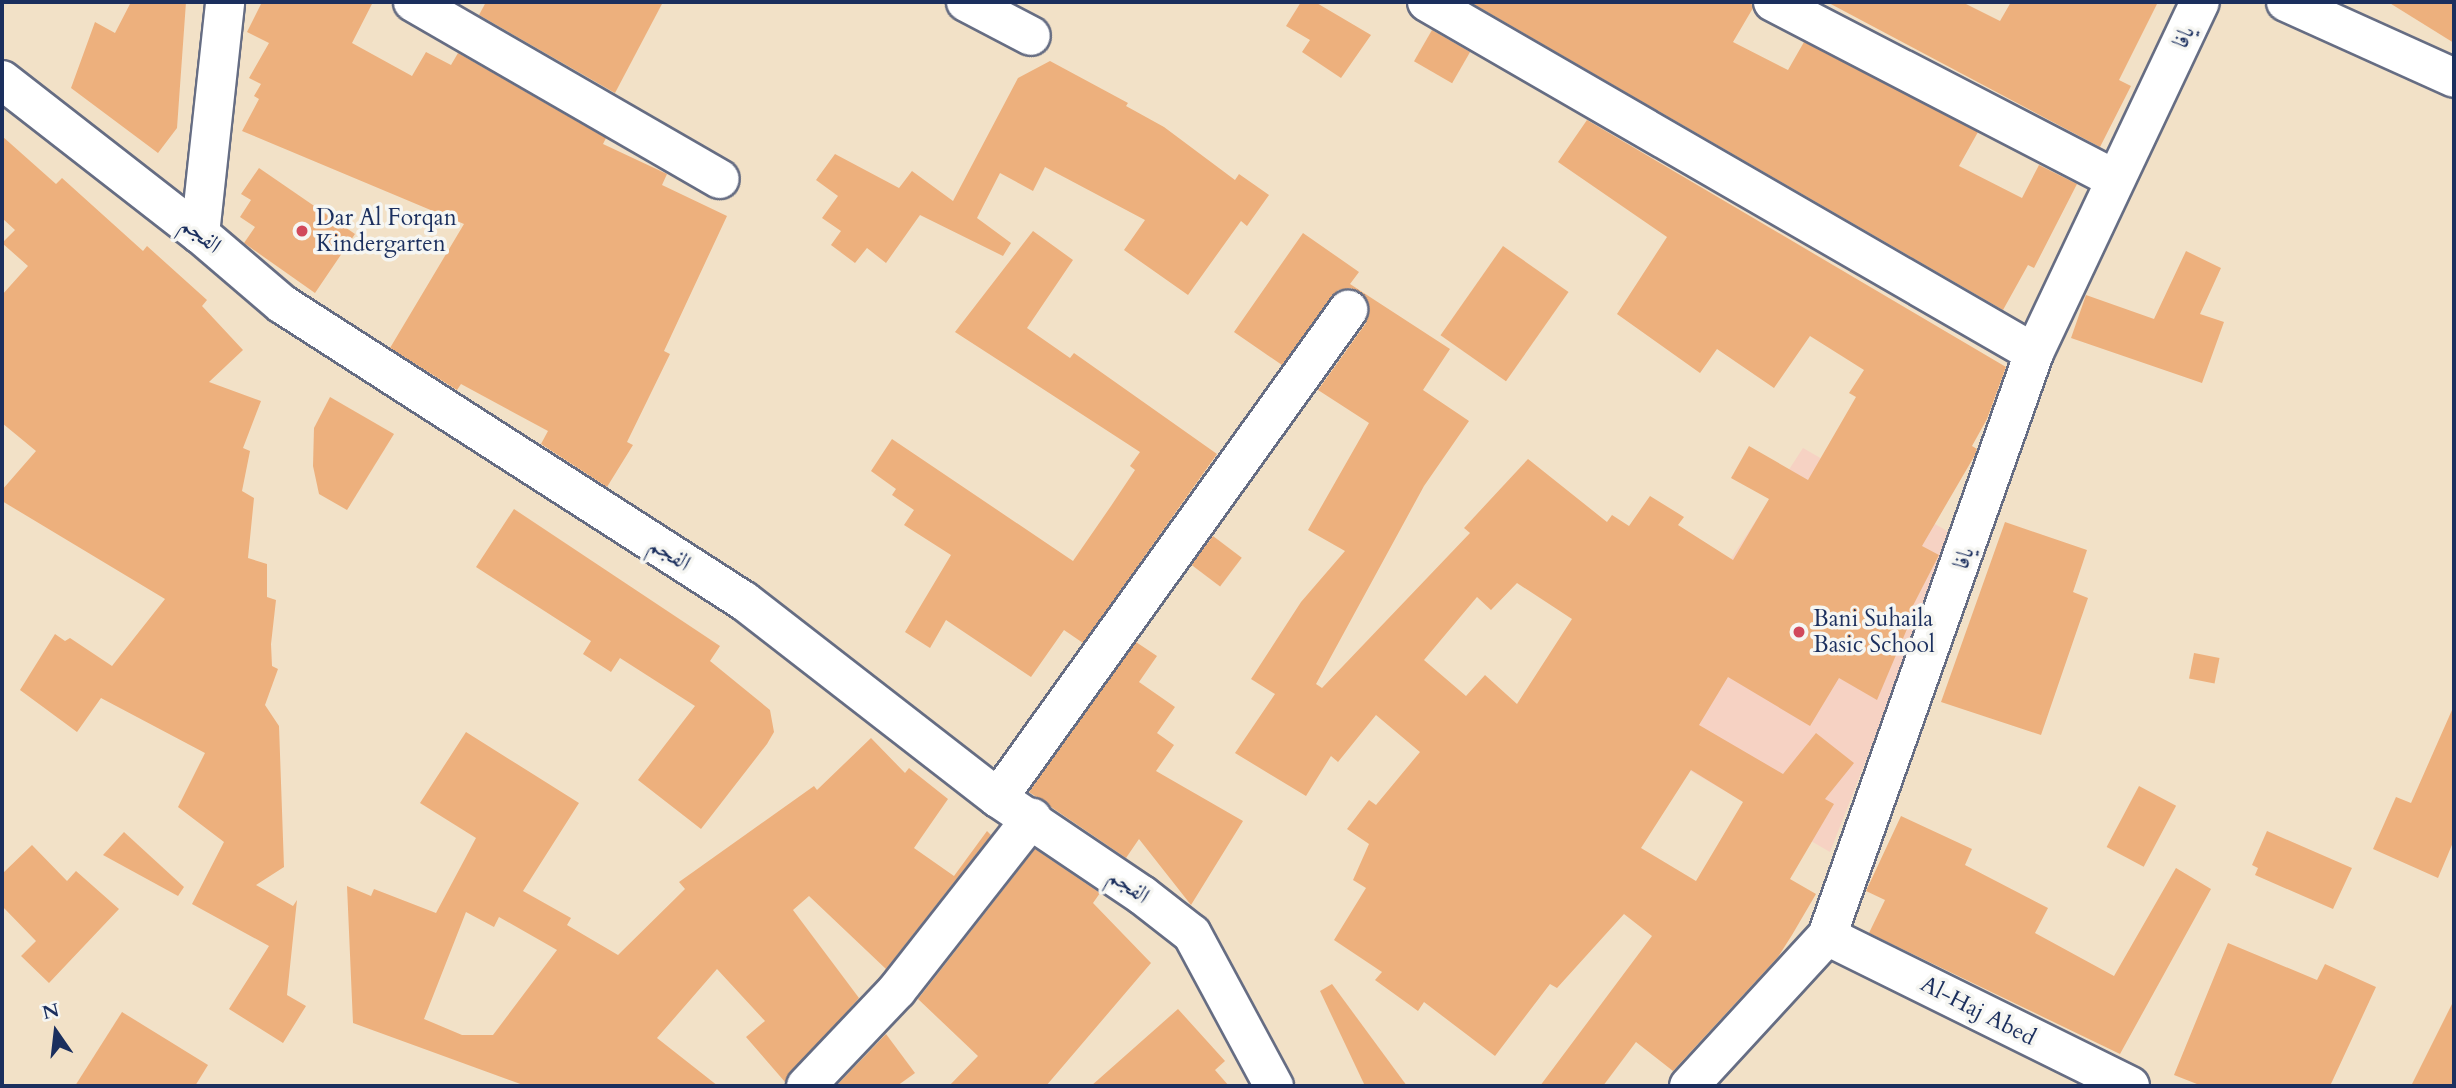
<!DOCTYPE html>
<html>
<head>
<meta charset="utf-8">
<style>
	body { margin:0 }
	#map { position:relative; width:2456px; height:1088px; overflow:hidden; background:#f2e1c7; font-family:Cardo,Amiri,serif }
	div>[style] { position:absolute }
	.built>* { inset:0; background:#f6d2c3 }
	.building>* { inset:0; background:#edb07d; transform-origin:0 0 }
	.roads { filter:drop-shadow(2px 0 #666d83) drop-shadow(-2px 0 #666d83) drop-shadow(0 2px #666d83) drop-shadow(0 -2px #666d83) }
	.minor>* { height:38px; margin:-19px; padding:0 19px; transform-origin:19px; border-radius:19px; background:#fff }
	.secondary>* { height:38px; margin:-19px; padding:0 19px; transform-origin:19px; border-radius:19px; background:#fff }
	.dots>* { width:19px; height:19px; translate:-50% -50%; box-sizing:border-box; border:4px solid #f6f6f2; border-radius:50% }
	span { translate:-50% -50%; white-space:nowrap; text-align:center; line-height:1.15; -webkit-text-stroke:7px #f6f6f2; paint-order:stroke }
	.street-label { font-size:23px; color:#1b2f5e }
	.poi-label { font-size:23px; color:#1b2f5e }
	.left { translate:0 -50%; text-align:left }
	.frame { position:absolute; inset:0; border:4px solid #1b2f5e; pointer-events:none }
	.north { position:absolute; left:21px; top:997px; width:70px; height:70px; -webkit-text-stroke:5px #f6f6f2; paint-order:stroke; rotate:346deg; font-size:19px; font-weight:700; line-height:28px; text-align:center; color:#1b2f5e }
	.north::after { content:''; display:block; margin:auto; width:24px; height:32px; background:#1b2f5e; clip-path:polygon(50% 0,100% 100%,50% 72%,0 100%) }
</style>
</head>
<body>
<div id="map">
	<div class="built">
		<div style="clip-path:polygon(1803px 448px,1954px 535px,1830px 852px,1620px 730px)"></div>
	</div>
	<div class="building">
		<div style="clip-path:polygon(131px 2px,186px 2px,177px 128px,158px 153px,71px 88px,95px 22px,115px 33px)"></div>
		<div style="clip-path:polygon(262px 2px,373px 2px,352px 43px,412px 76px,426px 52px,451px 65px,458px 53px,606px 138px,603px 144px,667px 174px,662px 185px,727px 216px,664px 351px,670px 354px,627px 442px,633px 445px,607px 487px,541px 444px,548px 431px,461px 384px,457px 390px,390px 348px,464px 224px,242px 131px,259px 99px,254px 96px,261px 84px,249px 78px,269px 43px,247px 32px)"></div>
		<div style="clip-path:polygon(486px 2px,663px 2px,615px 93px,479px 15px)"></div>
		<div style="clip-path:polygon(1301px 2px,1315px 2px,1371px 35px,1341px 78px,1302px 52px,1310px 40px,1286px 26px)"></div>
		<div style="clip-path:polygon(1470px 2px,1751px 2px,1753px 8px,1733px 42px,1788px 70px,1804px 42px,1978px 132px,1959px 166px,2022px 198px,2039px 165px,2077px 184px,2034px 268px,2028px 265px,2003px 310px)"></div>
		<div style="clip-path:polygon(1827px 2px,1962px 2px,2000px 21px,2011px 2px,2158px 2px,2119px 80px,2131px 86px,2100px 147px)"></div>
		<div style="clip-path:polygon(2388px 2px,2454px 2px,2454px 43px)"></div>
		<div style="left:1432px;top:30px;width:44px;height:36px;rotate:30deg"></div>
		<div style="clip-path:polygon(1050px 61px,1128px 103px,1126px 106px,1164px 127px,1235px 180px,1239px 174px,1269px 195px,1247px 226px,1241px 221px,1188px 295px,1124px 250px,1145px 220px,1045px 167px,1033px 191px,1000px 173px,977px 218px,1011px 243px,1003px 256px,920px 215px,886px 263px,867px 248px,855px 263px,831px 245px,841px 231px,822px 218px,838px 196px,816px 180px,835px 154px,899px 188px,912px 171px,953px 201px,1018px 78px)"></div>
		<div style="clip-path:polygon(evenodd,1587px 120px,2006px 367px,1987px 419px,1972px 446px,1977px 449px,1975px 455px,1922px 546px,1939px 555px,1902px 627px,1907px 629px,1877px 700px,1839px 678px,1810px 726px,1728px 677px,1699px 725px,1783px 774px,1816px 733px,1854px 763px,1825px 799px,1834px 804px,1790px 879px,1816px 894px,1792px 935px,1778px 957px,1673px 1071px,1636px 1042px,1603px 1086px,1540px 1086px,1652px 936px,1624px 914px,1557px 988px,1550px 984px,1495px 1056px,1424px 1002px,1418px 1011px,1375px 980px,1382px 972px,1334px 940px,1366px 888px,1353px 880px,1369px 844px,1347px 829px,1369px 800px,1376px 805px,1420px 752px,1376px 715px,1338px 762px,1331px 756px,1306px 796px,1235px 753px,1275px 694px,1251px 679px,1301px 602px,1345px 551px,1308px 530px,1369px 423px,1318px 390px,1366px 323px,1368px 302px,1351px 288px,1338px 290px,1282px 365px,1234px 332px,1303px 233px,1359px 272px,1350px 284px,1450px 349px,1423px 390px,1469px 421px,1424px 486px,1316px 684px,1322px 688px,1470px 533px,1464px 528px,1528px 459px,1607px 522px,1612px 515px,1629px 526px,1650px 496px,1684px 517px,1678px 525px,1733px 560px,1769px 499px,1731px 478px,1749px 446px,1808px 480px,1856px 397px,1849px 393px,1864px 370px,1810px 336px,1774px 388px,1717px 349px,1700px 373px,1617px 314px,1667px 237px,1558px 162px,1587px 120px,1517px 583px,1572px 619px,1517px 704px,1485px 675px,1466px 696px,1424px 660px,1477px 597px,1491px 610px,1517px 583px,1587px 120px,1691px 770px,1743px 802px,1696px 881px,1641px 848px,1691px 770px)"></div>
		<div style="clip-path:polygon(2px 136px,56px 184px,62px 178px,143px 251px,147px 246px,207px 300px,202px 306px,243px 350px,209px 382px,261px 401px,243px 448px,250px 451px,242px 491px,254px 498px,248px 558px,267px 564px,267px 597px,276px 600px,271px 644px,272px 666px,278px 669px,265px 705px,279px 726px,284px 867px,256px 885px,293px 906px,297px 900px,287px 995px,306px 1006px,283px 1043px,229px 1009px,269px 946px,192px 904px,224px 842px,178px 807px,205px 753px,101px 698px,77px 732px,20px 690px,55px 634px,65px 641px,70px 638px,112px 666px,165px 599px,2px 501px,2px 490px,36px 451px,2px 423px,2px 295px,28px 266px,2px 243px,15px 230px,2px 218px)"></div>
		<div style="clip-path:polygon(259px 168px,355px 234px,315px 293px,244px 243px,255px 227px,240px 217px,251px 200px,241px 194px)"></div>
		<div style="clip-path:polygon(1033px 231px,1073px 260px,1027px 328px,1070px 358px,1074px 353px,1217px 454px,1083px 643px,1064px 630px,1031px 677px,946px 620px,930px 648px,905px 632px,951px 555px,904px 525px,914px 510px,892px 495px,896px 489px,871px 471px,892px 439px,1073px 561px,1111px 506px,1135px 470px,1130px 466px,1140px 452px,955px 332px)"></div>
		<div style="left:1503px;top:246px;width:80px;height:109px;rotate:35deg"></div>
		<div style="clip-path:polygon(2186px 251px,2221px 268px,2200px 314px,2224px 322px,2202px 383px,2071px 338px,2086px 295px,2154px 319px)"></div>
		<div style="clip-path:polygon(330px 397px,394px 434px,347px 510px,319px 494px,313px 466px,314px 428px)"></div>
		<div style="clip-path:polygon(514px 509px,720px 646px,710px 661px,770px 710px,774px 732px,767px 744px,701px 829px,638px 780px,695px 706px,620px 658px,611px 672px,583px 654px,591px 641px,476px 567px)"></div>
		<div style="clip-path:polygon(2005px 522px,2087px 550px,2073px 592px,2088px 598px,2041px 735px,1941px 702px)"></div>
		<div style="left:1213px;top:536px;width:36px;height:36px;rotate:37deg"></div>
		<div style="clip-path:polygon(1136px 642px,1157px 656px,1139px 682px,1175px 707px,1157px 733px,1174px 745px,1156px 771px,1243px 821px,1191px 905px,1139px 839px,1126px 858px,1029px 792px)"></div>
		<div style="left:2194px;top:653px;width:26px;height:26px;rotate:11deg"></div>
		<div style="clip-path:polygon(2452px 710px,2454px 840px,2438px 878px,2373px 849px,2396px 797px,2411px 803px)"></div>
		<div style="clip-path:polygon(evenodd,466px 732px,579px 803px,523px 891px,571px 918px,567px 925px,618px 955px,685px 889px,679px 882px,814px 786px,817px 790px,871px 738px,905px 773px,909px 768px,948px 799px,914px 848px,954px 876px,987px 831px,991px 835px,886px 969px,809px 896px,793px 910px,859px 998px,785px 1082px,746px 1037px,765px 1021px,717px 969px,657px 1038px,718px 1086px,526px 1086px,353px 1023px,347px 886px,371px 896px,374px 889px,436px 913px,476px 838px,420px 803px,466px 732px,466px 912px,494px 927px,499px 917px,557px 950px,493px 1035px,462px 1035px,424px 1019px,466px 912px)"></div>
		<div style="left:2139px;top:786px;width:42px;height:69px;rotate:28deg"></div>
		<div style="clip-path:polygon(1901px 816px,1972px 849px,1965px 865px,2048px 908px,2035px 933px,2114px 976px,2176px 868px,2211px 889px,2120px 1054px,1869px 933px,1885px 900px,1866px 891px)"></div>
		<div style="clip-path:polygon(2267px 831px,2352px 868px,2333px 909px,2255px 875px,2258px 868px,2252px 865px)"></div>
		<div style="clip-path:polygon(124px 832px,184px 887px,178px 896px,103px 855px)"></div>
		<div style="clip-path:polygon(32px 845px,67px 881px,76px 871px,119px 909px,49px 983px,21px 956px,36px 941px,2px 906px,2px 874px)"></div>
		<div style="clip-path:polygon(1035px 849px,1100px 893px,1093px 903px,1151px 963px,1046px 1086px,949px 1086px,978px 1056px,918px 999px)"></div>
		<div style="clip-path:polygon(2228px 943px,2317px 980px,2325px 964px,2376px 987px,2330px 1086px,2202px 1086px,2174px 1075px)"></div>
		<div style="clip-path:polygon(1332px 984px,1407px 1086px,1365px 1086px,1320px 991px)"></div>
		<div style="clip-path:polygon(2454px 1000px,2454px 1086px,2411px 1086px)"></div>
		<div style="clip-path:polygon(1178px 1009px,1225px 1061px,1215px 1070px,1229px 1086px,1091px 1086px)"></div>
		<div style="clip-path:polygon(122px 1012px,208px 1065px,195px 1086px,75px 1086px)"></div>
		<div style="clip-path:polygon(886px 1034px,915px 1073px,897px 1086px,836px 1086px)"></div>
	</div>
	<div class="roads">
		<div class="minor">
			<div style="left:413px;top:2px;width:354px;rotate:30deg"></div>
			<div style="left:966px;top:2px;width:73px;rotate:27.6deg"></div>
			<div style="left:1427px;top:2px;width:701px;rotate:30.04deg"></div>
			<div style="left:1773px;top:2px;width:385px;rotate:27.4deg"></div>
			<div style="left:2286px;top:2px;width:184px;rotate:24.3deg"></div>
			<div style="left:200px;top:234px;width:233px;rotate:-83.8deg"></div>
			<div style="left:998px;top:798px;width:601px;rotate:-54.35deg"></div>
			<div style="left:1827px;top:936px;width:338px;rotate:26.3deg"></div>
			<div style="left:806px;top:1086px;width:132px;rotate:-46.5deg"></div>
			<div style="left:897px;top:990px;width:219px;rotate:-51.9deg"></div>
			<div style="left:1689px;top:1086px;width:204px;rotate:-47.4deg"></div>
			<div style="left:1827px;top:936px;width:619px;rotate:-70.45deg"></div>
			<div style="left:2034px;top:353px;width:388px;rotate:-64.7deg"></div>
		</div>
		<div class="secondary">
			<div style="left:2px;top:80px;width:251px;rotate:37.9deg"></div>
			<div style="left:200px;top:234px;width:108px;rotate:40.5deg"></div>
			<div style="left:282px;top:304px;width:549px;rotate:32.74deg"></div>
			<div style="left:744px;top:601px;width:321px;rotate:37.8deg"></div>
			<div style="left:998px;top:798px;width:174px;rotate:34deg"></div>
			<div style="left:1142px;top:895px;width:63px;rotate:38deg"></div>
			<div style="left:1192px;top:934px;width:173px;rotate:61.7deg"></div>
		</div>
	</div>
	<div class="dots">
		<div style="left:302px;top:231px;background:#d1495b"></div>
		<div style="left:1799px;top:632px;background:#d1495b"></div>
	</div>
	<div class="street-label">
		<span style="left:2184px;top:37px;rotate:-64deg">يافا</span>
		<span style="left:201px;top:235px;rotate:39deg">الفجم</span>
		<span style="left:670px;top:554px;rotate:33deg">الفجم</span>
		<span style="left:1964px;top:558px;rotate:-70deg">يافا</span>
		<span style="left:1129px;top:886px;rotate:36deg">الفجم</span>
		<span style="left:1978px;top:1011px;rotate:27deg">Al-Haj Abed</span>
	</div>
	<div class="poi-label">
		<span class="left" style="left:316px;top:231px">Dar Al Forqan<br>Kindergarten</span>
		<span class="left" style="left:1813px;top:632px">Bani Suhaila<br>Basic School</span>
	</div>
	<div class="frame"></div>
	<div class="north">N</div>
</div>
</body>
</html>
